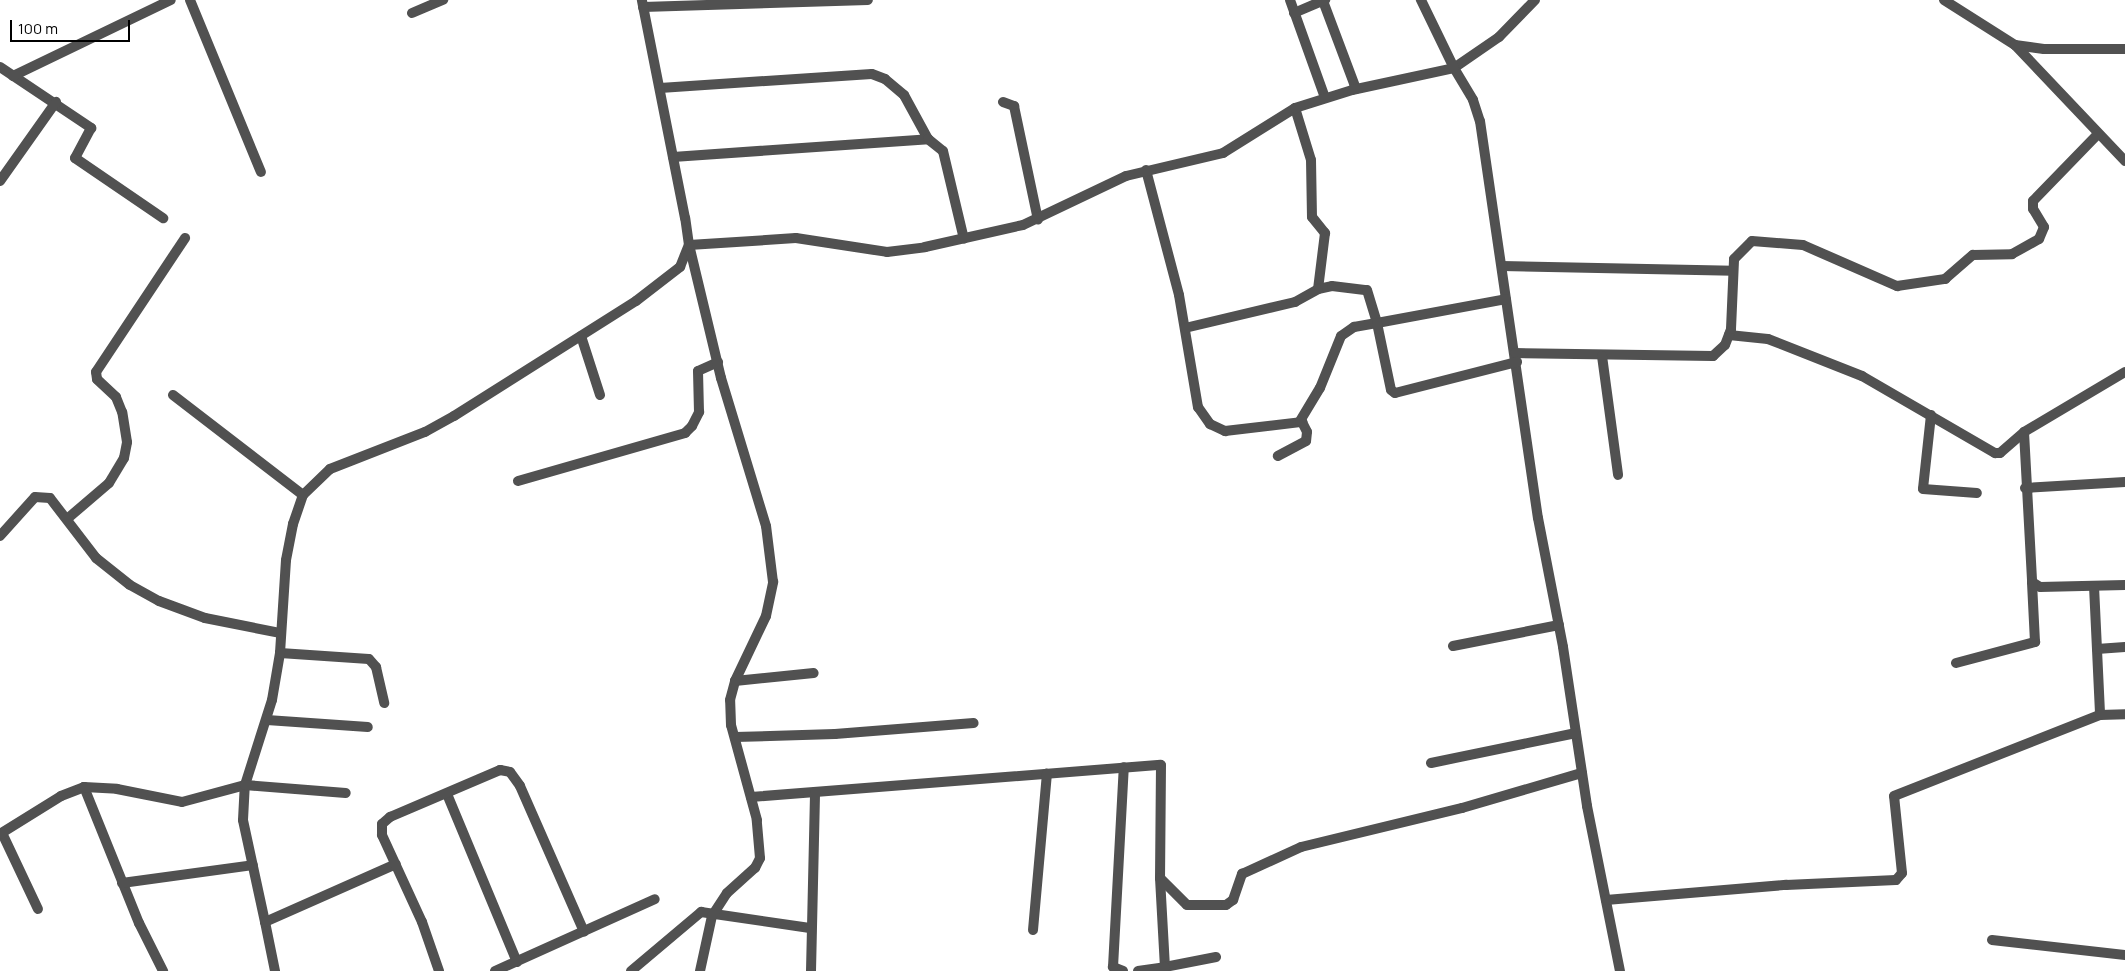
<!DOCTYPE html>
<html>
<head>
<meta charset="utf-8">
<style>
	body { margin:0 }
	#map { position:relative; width:2125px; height:971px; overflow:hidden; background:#fff; font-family:Manrope,sans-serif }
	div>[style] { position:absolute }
	.minor>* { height:10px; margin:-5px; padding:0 5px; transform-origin:5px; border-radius:5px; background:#515151 }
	span { translate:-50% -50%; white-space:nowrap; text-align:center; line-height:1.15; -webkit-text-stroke:4px #fff; paint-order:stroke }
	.scale { position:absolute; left:10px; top:20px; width:120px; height:22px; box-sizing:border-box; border:2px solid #000; border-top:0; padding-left:6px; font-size:15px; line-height:18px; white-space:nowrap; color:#000; -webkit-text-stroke:4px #fff; paint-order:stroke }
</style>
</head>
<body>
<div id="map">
	<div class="minor">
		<div style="left:190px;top:0;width:186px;rotate:67.6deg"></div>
		<div style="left:1290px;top:0;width:104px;rotate:70.3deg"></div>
		<div style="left:1535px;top:0;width:52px;rotate:134.2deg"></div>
		<div style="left:1499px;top:37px;width:55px;rotate:145.4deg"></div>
		<div style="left:1454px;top:68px;width:37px;rotate:59deg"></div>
		<div style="left:1473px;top:100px;width:22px;rotate:72deg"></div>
		<div style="left:1480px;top:121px;width:401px;rotate:81.7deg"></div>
		<div style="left:1538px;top:518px;width:131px;rotate:79deg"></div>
		<div style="left:1563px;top:647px;width:161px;rotate:81.4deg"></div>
		<div style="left:1587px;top:806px;width:168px;rotate:78.7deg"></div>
		<div style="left:1944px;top:0;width:84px;rotate:32.4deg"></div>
		<div style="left:2015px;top:45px;width:29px;rotate:8deg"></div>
		<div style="left:2044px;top:49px;width:81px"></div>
		<div style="left:1323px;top:1px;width:94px;rotate:69.4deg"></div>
		<div style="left:643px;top:7px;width:225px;rotate:-1.8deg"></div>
		<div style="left:412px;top:13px;width:34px;rotate:-23deg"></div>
		<div style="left:1294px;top:13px;width:34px;rotate:-23deg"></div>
		<div style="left:2015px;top:45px;width:160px;rotate:46.5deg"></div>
		<div style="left:0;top:67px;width:110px;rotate:33.8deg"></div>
		<div style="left:91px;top:128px;width:34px;rotate:118deg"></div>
		<div style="left:75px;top:158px;width:107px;rotate:34.3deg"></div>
		<div style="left:13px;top:76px;width:175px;rotate:-25.7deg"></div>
		<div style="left:660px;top:88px;width:212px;rotate:-3.8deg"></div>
		<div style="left:872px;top:74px;width:14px;rotate:21deg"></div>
		<div style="left:885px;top:79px;width:25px;rotate:40deg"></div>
		<div style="left:904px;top:95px;width:50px;rotate:61.4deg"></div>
		<div style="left:1003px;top:102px;width:12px;rotate:20deg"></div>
		<div style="left:1014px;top:106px;width:116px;rotate:78.1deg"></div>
		<div style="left:1295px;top:108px;width:54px;rotate:72.9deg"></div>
		<div style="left:1311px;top:160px;width:57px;rotate:89deg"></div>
		<div style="left:1312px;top:217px;width:21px;rotate:51deg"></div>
		<div style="left:1325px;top:233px;width:56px;rotate:97.1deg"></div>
		<div style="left:1318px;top:289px;width:14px;rotate:-12deg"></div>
		<div style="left:1332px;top:286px;width:35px;rotate:7deg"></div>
		<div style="left:1367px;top:290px;width:34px;rotate:73deg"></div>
		<div style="left:1377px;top:323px;width:131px;rotate:-10.5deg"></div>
		<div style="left:673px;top:157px;width:256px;rotate:-4deg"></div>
		<div style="left:928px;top:139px;width:19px;rotate:39deg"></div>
		<div style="left:943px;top:151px;width:90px;rotate:76.6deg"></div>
		<div style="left:1146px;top:170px;width:129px;rotate:75.2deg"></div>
		<div style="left:1179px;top:295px;width:114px;rotate:80.4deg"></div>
		<div style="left:1198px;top:407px;width:21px;rotate:55deg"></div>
		<div style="left:1210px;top:424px;width:17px;rotate:25deg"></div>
		<div style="left:1225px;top:431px;width:78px;rotate:-6.7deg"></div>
		<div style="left:1302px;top:422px;width:11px;rotate:63deg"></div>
		<div style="left:1307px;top:432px;width:9px;rotate:96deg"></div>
		<div style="left:1306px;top:441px;width:32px;rotate:152deg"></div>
		<div style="left:0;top:181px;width:97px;rotate:-54.7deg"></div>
		<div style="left:1502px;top:266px;width:231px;rotate:1.2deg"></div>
		<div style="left:1185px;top:328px;width:113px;rotate:-13.3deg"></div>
		<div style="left:1295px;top:302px;width:26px;rotate:-29deg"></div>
		<div style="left:1729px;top:335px;width:39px;rotate:6deg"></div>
		<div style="left:1768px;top:339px;width:101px;rotate:21.5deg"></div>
		<div style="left:1862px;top:376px;width:154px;rotate:30.1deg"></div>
		<div style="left:1995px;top:453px;width:5px"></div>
		<div style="left:2000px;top:453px;width:32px;rotate:-41deg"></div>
		<div style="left:581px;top:336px;width:62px;rotate:72.1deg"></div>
		<div style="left:1515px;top:353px;width:198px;rotate:0.9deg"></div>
		<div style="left:1713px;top:356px;width:16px;rotate:-43deg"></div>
		<div style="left:1725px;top:345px;width:17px;rotate:-69deg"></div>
		<div style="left:1731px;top:329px;width:70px;rotate:-87.5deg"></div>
		<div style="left:1734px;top:259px;width:25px;rotate:-45deg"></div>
		<div style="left:1752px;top:241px;width:51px;rotate:4.5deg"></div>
		<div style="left:1803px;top:245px;width:103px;rotate:23.6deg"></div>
		<div style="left:1897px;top:286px;width:49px;rotate:-8.3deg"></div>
		<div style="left:1945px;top:279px;width:37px;rotate:-41deg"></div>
		<div style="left:1973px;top:255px;width:39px;rotate:-1deg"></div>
		<div style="left:2012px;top:254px;width:31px;rotate:-29deg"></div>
		<div style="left:2039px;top:239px;width:13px;rotate:-67deg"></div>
		<div style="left:2044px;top:227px;width:21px;rotate:-121deg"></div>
		<div style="left:2033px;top:209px;width:8px;rotate:-90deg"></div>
		<div style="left:2033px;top:201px;width:93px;rotate:-45.9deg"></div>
		<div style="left:1602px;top:356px;width:120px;rotate:82.3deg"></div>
		<div style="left:2125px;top:372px;width:117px;rotate:149.3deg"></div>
		<div style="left:2024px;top:432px;width:150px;rotate:86.9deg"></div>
		<div style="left:2032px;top:582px;width:9px;rotate:32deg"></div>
		<div style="left:2040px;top:587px;width:85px;rotate:-1.3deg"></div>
		<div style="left:173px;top:395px;width:164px;rotate:37.6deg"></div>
		<div style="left:1931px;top:415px;width:74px;rotate:96.2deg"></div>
		<div style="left:1923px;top:489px;width:54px;rotate:4.2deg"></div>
		<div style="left:1300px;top:421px;width:39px;rotate:-59deg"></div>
		<div style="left:1320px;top:388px;width:56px;rotate:-68deg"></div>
		<div style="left:1341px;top:336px;width:16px;rotate:-35deg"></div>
		<div style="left:1354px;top:327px;width:23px;rotate:-10deg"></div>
		<div style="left:1377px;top:323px;width:68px;rotate:78.2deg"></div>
		<div style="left:1391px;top:390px;width:5px;rotate:37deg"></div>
		<div style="left:1395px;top:393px;width:126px;rotate:-14.3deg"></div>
		<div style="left:518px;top:481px;width:174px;rotate:-16deg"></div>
		<div style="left:685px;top:433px;width:10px;rotate:-45deg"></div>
		<div style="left:692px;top:426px;width:16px;rotate:-63deg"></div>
		<div style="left:699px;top:412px;width:41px;rotate:-91.4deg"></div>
		<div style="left:698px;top:371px;width:22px;rotate:-24deg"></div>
		<div style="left:2025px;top:488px;width:100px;rotate:-3.4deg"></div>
		<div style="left:67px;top:519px;width:55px;rotate:-40.6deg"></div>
		<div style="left:109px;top:483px;width:29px;rotate:-59deg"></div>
		<div style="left:124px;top:458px;width:16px;rotate:-79deg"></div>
		<div style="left:127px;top:442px;width:30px;rotate:-99deg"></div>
		<div style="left:122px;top:412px;width:16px;rotate:-112deg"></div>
		<div style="left:116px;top:397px;width:26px;rotate:-137deg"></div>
		<div style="left:97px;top:379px;width:7px;rotate:-98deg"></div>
		<div style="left:96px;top:372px;width:161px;rotate:-56.4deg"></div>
		<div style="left:0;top:536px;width:52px;rotate:-48.1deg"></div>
		<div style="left:35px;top:497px;width:15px;rotate:4deg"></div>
		<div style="left:50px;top:498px;width:76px;rotate:52.5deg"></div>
		<div style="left:96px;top:558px;width:43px;rotate:38.5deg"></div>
		<div style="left:130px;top:585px;width:33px;rotate:29deg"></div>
		<div style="left:159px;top:601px;width:49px;rotate:20.3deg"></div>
		<div style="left:205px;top:618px;width:76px;rotate:11.3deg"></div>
		<div style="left:2094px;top:586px;width:129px;rotate:87.3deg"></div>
		<div style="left:1453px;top:646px;width:108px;rotate:-11.2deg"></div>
		<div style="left:2097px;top:649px;width:28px;rotate:-4deg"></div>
		<div style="left:280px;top:653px;width:89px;rotate:3.9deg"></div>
		<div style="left:369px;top:659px;width:11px;rotate:49deg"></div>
		<div style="left:376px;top:667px;width:37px;rotate:77deg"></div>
		<div style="left:1956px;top:663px;width:82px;rotate:-14.9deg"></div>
		<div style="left:2035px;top:642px;width:60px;rotate:-92.9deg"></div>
		<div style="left:735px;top:681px;width:79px;rotate:-5.8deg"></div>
		<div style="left:267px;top:720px;width:101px;rotate:4deg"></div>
		<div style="left:735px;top:737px;width:100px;rotate:-1.7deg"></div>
		<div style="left:835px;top:734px;width:139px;rotate:-4.5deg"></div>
		<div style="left:1431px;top:763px;width:148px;rotate:-11.7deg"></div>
		<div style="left:84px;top:787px;width:147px;rotate:68deg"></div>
		<div style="left:139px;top:923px;width:54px;rotate:63.4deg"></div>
		<div style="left:447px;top:794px;width:182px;rotate:67.4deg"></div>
		<div style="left:751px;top:797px;width:411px;rotate:-4.5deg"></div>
		<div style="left:1161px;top:765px;width:113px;rotate:90.5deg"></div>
		<div style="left:1160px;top:878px;width:89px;rotate:86.8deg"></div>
		<div style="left:1165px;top:967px;width:52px;rotate:-11.1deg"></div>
		<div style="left:2px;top:833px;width:84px;rotate:64.7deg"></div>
		<div style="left:0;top:834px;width:72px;rotate:-31.9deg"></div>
		<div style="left:61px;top:796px;width:25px;rotate:-21deg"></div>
		<div style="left:84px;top:787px;width:33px;rotate:3deg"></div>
		<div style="left:117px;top:789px;width:66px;rotate:11.3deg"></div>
		<div style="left:182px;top:802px;width:65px;rotate:-15.1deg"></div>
		<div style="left:245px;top:785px;width:89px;rotate:-72.4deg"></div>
		<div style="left:272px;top:700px;width:48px;rotate:-80.3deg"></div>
		<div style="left:280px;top:653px;width:93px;rotate:-86.3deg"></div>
		<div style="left:286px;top:560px;width:37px;rotate:-79deg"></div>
		<div style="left:293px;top:524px;width:31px;rotate:-71deg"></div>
		<div style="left:303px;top:495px;width:37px;rotate:-44deg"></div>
		<div style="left:330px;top:469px;width:102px;rotate:-21.3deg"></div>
		<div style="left:425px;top:432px;width:33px;rotate:-29deg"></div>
		<div style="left:454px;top:416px;width:215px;rotate:-32.3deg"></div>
		<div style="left:636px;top:301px;width:56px;rotate:-37.7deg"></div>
		<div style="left:680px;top:267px;width:24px;rotate:-68deg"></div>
		<div style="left:689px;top:245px;width:27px;rotate:-98deg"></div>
		<div style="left:685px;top:218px;width:222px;rotate:-101.2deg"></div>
		<div style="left:1160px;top:878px;width:38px;rotate:45deg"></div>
		<div style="left:1187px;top:905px;width:39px"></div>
		<div style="left:1226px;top:905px;width:9px;rotate:-36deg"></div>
		<div style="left:1233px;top:900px;width:28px;rotate:-71deg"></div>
		<div style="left:1242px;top:874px;width:65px;rotate:-24.6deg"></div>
		<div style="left:1301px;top:847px;width:166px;rotate:-13.6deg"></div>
		<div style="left:1462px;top:808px;width:125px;rotate:-16.3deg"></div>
		<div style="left:122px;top:883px;width:132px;rotate:-7.8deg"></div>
		<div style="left:1606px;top:900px;width:181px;rotate:-4.8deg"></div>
		<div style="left:1786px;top:885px;width:110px;rotate:-2.6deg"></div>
		<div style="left:1896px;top:880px;width:9px;rotate:-49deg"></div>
		<div style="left:1902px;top:873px;width:77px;rotate:-95.9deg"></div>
		<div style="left:1894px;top:796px;width:221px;rotate:-21.5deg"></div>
		<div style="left:2100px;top:715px;width:25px;rotate:-2deg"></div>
		<div style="left:265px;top:922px;width:104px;rotate:-102.2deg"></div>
		<div style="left:243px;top:820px;width:35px;rotate:-87deg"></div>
		<div style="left:245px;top:785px;width:101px;rotate:4.5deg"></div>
		<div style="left:1033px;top:930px;width:157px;rotate:-84.9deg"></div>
		<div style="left:1992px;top:940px;width:134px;rotate:6.4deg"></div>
		<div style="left:275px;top:971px;width:50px;rotate:-101.5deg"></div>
		<div style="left:265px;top:922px;width:143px;rotate:-23.9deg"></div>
		<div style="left:439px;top:971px;width:52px;rotate:-109.1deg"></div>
		<div style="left:422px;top:922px;width:96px;rotate:-114.7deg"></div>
		<div style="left:382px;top:835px;width:11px;rotate:-90deg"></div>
		<div style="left:382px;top:824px;width:11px;rotate:-41deg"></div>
		<div style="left:390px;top:817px;width:120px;rotate:-23.1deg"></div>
		<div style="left:500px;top:770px;width:10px;rotate:11deg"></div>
		<div style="left:510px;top:772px;width:17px;rotate:54deg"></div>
		<div style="left:520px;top:786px;width:159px;rotate:66.3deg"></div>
		<div style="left:495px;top:971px;width:175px;rotate:-24.2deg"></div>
		<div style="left:631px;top:971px;width:92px;rotate:-40.1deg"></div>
		<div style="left:701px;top:912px;width:110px;rotate:8.4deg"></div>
		<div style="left:700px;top:971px;width:56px;rotate:-77.7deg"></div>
		<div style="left:712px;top:916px;width:27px;rotate:-57deg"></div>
		<div style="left:727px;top:893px;width:38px;rotate:-42deg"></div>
		<div style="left:755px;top:868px;width:11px;rotate:-63deg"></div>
		<div style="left:760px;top:858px;width:38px;rotate:-95deg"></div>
		<div style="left:757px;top:820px;width:98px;rotate:-105.3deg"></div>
		<div style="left:731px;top:725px;width:25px;rotate:-92deg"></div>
		<div style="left:730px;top:700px;width:20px;rotate:-75deg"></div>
		<div style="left:735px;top:681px;width:72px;rotate:-64.5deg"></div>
		<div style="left:766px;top:616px;width:35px;rotate:-78deg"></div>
		<div style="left:773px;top:582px;width:56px;rotate:-97.1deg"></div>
		<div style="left:766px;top:526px;width:155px;rotate:-106.9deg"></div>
		<div style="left:721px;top:378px;width:137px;rotate:-103.5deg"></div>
		<div style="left:689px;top:245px;width:107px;rotate:-3.7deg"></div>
		<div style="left:796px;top:238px;width:92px;rotate:8.7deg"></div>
		<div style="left:887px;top:252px;width:38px;rotate:-7deg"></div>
		<div style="left:925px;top:247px;width:100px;rotate:-12.7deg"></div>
		<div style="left:1023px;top:225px;width:114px;rotate:-25.4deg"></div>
		<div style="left:1126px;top:176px;width:100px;rotate:-13.3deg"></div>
		<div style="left:1223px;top:153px;width:85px;rotate:-32deg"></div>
		<div style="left:1295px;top:108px;width:60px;rotate:-17.5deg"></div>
		<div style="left:1352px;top:90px;width:104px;rotate:-12.2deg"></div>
		<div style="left:1454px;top:68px;width:76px;rotate:-115.9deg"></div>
		<div style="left:811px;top:971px;width:179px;rotate:-88.7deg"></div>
		<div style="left:1123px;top:971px;width:11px;rotate:-158deg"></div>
		<div style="left:1113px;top:967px;width:200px;rotate:-86.9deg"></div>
		<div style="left:1138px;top:971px;width:27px;rotate:-8deg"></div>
	</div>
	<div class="scale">100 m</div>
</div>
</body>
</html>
